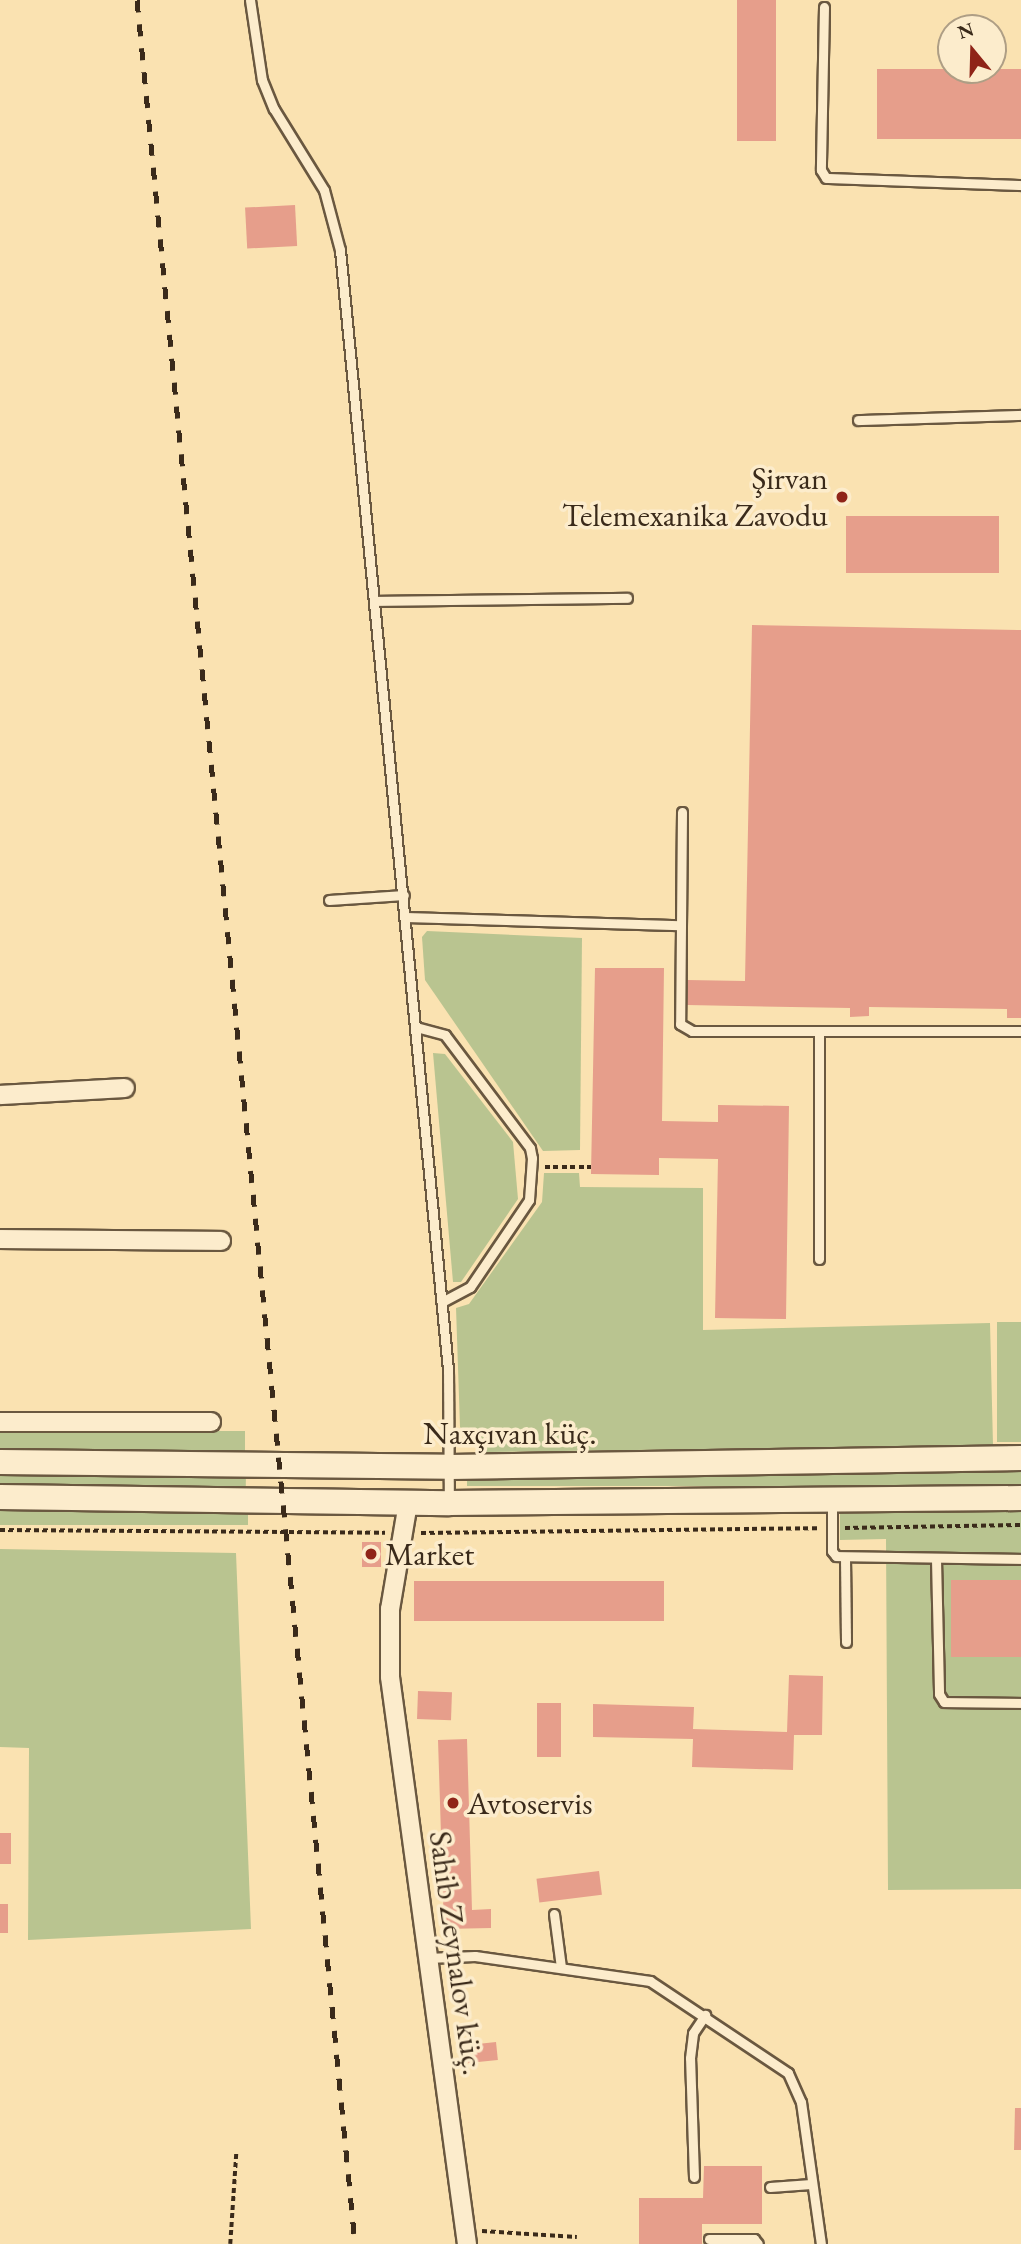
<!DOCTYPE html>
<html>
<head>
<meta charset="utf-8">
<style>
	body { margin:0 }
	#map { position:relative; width:1021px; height:2244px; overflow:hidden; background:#fae2b1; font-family:"EB Garamond",serif }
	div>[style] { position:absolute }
	.green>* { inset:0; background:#b9c490; transform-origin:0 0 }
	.building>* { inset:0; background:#e69e8b; transform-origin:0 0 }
	.path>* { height:3.5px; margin-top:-1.75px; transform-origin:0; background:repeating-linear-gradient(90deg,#3a2a1a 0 5px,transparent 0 8.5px) }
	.roads { filter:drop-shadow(2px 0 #6a5840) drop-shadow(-2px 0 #6a5840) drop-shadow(0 2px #6a5840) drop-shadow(0 -2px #6a5840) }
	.lane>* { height:9px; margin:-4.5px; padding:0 4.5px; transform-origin:4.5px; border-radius:4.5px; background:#fceccc }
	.street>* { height:18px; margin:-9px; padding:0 9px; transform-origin:9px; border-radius:9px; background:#fceccc }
	.secondary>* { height:24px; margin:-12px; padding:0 12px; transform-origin:12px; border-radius:12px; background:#fceccc }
	.rail>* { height:5px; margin-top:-2.5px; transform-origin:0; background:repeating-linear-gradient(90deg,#3a2a1a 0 12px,transparent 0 24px) }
	.dots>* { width:19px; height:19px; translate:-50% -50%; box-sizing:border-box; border:4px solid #fceccc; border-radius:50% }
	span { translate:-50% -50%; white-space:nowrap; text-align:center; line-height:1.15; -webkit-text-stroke:7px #fceccc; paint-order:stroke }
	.poi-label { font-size:32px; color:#3a2a1a }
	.right { translate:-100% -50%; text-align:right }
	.left { translate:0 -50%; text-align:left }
	.street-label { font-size:32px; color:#3a2a1a }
	.north { position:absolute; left:937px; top:14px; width:70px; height:70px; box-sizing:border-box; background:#fceccc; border:2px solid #ae9e85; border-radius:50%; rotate:341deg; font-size:19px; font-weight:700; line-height:28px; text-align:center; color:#3a2a1a }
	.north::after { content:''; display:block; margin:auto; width:24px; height:32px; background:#8f2418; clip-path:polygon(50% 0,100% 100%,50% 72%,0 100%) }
</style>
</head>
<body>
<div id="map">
	<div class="green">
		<div style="clip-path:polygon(427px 931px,582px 938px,580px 1150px,543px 1151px,425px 980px,422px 937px)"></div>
		<div style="clip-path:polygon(433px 1053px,445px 1054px,513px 1142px,518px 1199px,461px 1282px,453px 1282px)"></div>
		<div style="clip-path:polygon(544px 1173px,579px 1173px,580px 1187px,703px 1188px,703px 1330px,990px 1323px,993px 1445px,485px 1452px,460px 1427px,456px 1308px,469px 1304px,542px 1202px)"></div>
		<div style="left:1021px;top:1322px;width:120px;height:24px;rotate:90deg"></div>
		<div style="left:0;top:1431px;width:245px;height:23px"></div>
		<div style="left:1021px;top:1469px;width:17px;height:554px;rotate:90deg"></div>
		<div style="left:0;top:1471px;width:246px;height:18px;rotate:1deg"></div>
		<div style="left:0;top:1507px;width:248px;height:18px"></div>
		<div style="clip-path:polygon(1021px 1509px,1021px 1889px,888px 1890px,886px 1539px,840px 1540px,840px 1511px)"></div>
		<div style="clip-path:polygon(0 1549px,236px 1553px,251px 1929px,28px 1940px,29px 1748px,0 1747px)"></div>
	</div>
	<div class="building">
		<div style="left:737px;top:0;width:39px;height:141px"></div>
		<div style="left:877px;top:69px;width:144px;height:70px"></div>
		<div style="left:295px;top:205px;width:41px;height:50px;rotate:87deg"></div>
		<div style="left:846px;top:516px;width:153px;height:57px"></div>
		<div style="clip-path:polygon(752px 625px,1021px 630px,1021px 1018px,1007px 1018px,1007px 1009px,869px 1007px,869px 1016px,850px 1017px,850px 1008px,687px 1005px,687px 980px,745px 981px)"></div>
		<div style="clip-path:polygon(595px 968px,664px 968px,662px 1121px,718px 1122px,718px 1105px,789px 1106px,786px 1319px,715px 1318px,718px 1159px,659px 1158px,659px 1175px,591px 1174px)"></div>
		<div style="left:362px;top:1542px;width:19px;height:25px"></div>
		<div style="left:951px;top:1580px;width:70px;height:77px"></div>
		<div style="left:664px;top:1581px;width:40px;height:250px;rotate:90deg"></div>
		<div style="clip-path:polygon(789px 1675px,823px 1676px,822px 1735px,794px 1735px,793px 1770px,692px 1767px,693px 1739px,593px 1737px,593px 1704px,694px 1707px,693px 1729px,787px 1732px)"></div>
		<div style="left:418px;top:1691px;width:34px;height:28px;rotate:2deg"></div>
		<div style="left:537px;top:1703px;width:24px;height:54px"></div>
		<div style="clip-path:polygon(467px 1739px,472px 1910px,491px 1909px,491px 1928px,444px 1929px,438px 1740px)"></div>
		<div style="left:0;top:1833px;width:11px;height:31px"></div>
		<div style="left:599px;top:1871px;width:24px;height:63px;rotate:83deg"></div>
		<div style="left:0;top:1904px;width:8px;height:29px"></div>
		<div style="left:496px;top:2042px;width:18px;height:30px;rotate:84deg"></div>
		<div style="clip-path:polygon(1015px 2108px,1021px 2108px,1021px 2150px,1014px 2150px)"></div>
		<div style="clip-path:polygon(704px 2166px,762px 2166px,762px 2224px,702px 2224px,702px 2244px,639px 2244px,639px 2198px,703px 2198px)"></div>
	</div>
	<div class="path">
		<div style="left:545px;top:1167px;width:46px"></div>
		<div style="left:845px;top:1528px;width:176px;rotate:-1deg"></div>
		<div style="left:0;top:1530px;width:385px;rotate:0.4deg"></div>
		<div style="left:421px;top:1533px;width:398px;rotate:-0.7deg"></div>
		<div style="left:482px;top:2231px;width:95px;rotate:3.6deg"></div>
		<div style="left:230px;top:2244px;width:91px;rotate:-86.2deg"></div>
	</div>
	<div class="roads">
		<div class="lane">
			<div style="left:250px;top:0;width:81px;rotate:81.5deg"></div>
			<div style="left:262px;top:80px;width:31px;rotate:68deg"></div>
			<div style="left:274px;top:109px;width:95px;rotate:58.3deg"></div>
			<div style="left:324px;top:190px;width:62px;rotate:75.1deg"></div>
			<div style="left:340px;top:250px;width:1124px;rotate:84.49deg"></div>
			<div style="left:448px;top:1369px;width:133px;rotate:89.6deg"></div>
			<div style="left:824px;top:7px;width:163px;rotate:91.1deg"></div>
			<div style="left:821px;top:170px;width:9px;rotate:58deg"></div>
			<div style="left:826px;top:178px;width:195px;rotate:2.1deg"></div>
			<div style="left:858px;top:420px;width:163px;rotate:-1.8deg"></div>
			<div style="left:374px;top:601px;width:253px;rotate:-0.7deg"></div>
			<div style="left:682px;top:812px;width:212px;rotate:90.5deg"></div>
			<div style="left:680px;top:1024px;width:14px;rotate:30deg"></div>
			<div style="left:692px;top:1031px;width:329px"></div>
			<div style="left:329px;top:900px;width:75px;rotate:-3.8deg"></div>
			<div style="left:406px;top:917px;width:274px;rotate:1.7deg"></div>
			<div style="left:416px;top:1027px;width:30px;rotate:15deg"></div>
			<div style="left:445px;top:1035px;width:141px;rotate:53deg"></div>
			<div style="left:530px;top:1148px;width:10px;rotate:79deg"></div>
			<div style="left:532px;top:1158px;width:42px;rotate:94.1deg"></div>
			<div style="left:529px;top:1200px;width:105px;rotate:124.1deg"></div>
			<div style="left:470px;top:1287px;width:32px;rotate:152deg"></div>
			<div style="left:819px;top:1031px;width:228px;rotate:90deg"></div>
			<div style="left:832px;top:1502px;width:49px;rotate:90deg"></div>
			<div style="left:832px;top:1551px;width:6px;rotate:51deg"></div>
			<div style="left:836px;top:1556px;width:185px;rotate:0.9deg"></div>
			<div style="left:845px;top:1558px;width:84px;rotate:89.3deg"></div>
			<div style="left:936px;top:1559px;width:135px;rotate:88.7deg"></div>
			<div style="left:939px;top:1694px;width:9px;rotate:58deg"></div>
			<div style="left:944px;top:1702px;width:77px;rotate:0.7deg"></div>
			<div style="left:554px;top:1914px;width:53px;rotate:82.5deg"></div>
			<div style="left:427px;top:1958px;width:48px;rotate:-2.4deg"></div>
			<div style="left:475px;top:1956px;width:177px;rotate:8.1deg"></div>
			<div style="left:650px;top:1981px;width:166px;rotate:33.7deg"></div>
			<div style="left:788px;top:2073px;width:32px;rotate:66deg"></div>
			<div style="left:801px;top:2102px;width:143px;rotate:82deg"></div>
			<div style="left:694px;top:2177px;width:119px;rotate:-91.9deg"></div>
			<div style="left:690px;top:2058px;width:25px;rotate:-83deg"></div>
			<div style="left:693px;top:2033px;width:22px;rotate:-56deg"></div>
			<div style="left:770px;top:2187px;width:41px;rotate:-4.2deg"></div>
			<div style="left:709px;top:2239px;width:45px"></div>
			<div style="left:754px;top:2239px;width:6px;rotate:51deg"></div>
		</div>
		<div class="street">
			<div style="left:0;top:1095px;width:125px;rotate:-3.2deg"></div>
			<div style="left:0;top:1239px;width:221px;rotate:0.5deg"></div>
			<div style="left:0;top:1422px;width:211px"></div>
			<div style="left:408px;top:1503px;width:108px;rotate:99.6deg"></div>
			<div style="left:390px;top:1609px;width:68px;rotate:90deg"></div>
			<div style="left:390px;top:1677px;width:572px;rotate:82.27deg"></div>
		</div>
		<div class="secondary">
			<div style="left:0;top:1462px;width:450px;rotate:0.6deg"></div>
			<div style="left:450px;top:1467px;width:571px;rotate:-0.9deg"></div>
			<div style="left:0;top:1497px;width:449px;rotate:0.8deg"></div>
			<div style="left:449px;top:1503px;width:572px;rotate:-0.5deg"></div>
		</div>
	</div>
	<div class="rail">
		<div style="left:137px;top:0;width:2255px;rotate:84.45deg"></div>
	</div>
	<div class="dots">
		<div style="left:842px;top:497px;background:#8f2418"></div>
		<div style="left:371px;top:1554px;background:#8f2418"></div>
		<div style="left:453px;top:1803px;background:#8f2418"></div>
	</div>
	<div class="poi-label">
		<span class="right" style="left:828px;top:497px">Şirvan<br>Telemexanika Zavodu</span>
		<span class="left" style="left:385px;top:1554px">Market</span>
		<span class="left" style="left:467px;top:1803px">Avtoservis</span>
	</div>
	<div class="street-label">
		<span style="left:510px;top:1433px">Naxçıvan küç.</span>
		<span style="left:457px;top:1953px;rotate:82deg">Sahib Zeynalov küç.</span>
	</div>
	<div class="north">N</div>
</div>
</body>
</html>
